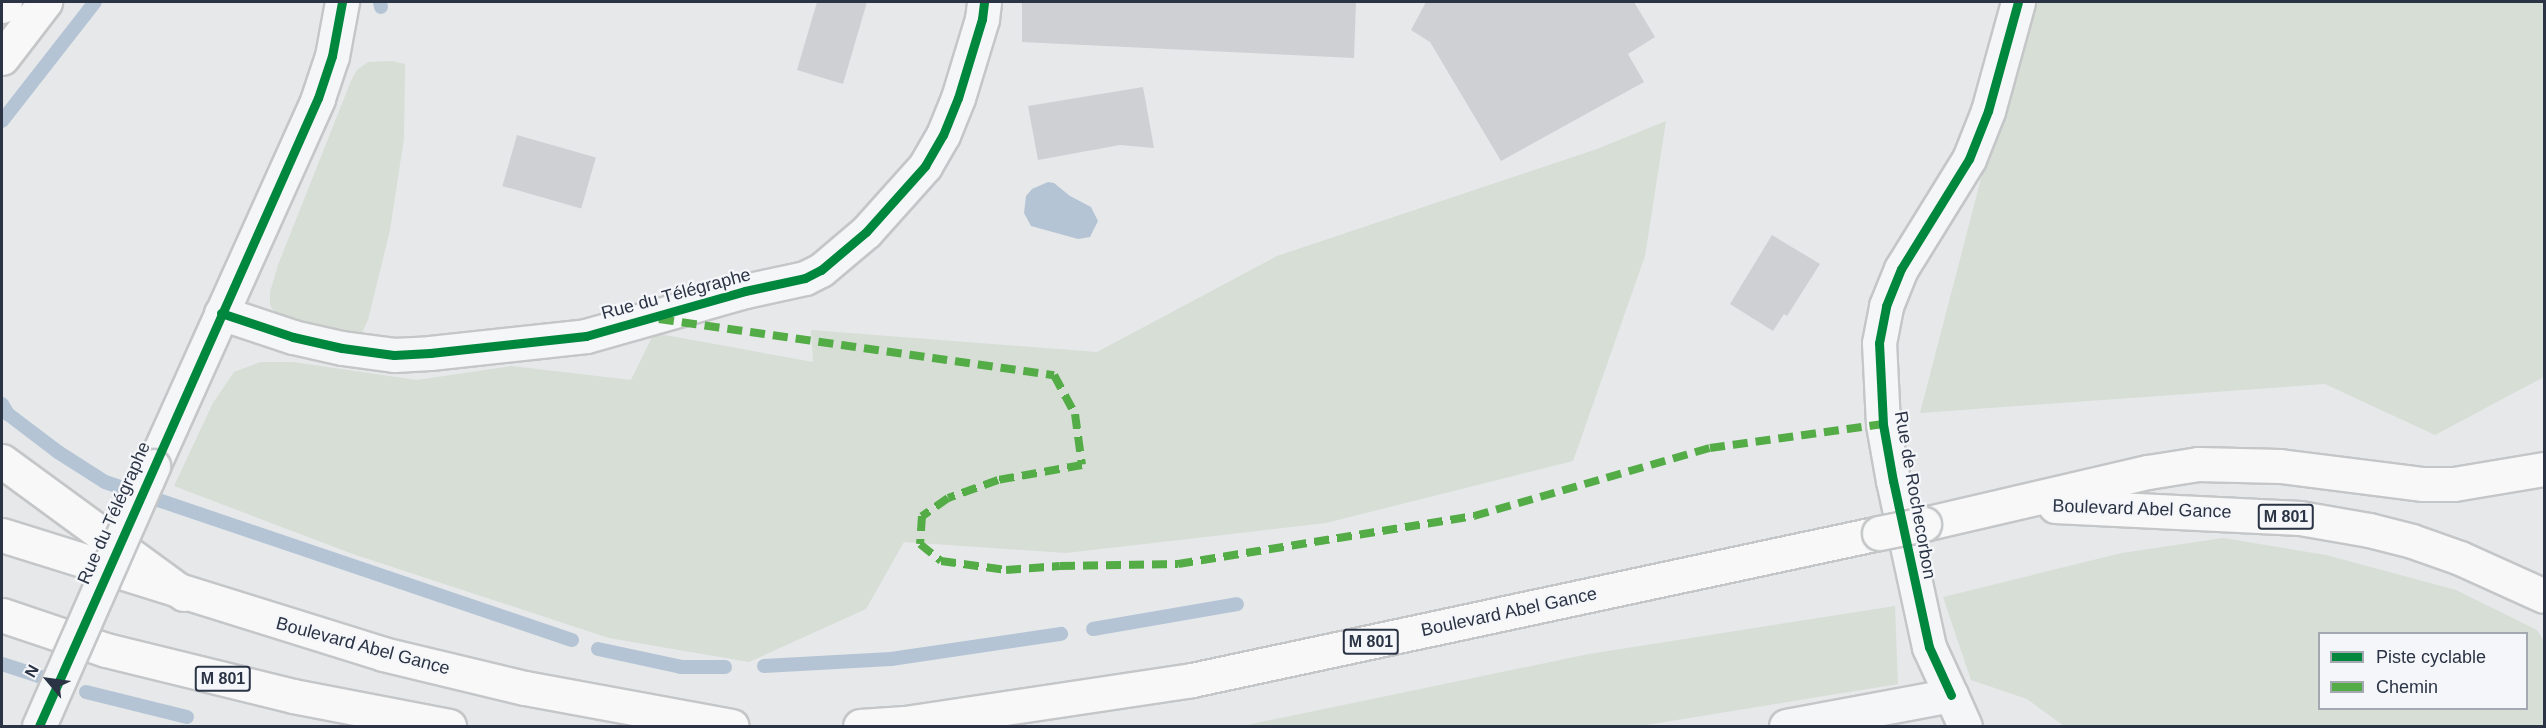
<!DOCTYPE html>
<html>
<head>
<meta charset="utf-8">
<style>
	body { margin:0 }
	#map { position:relative; width:2546px; height:728px; overflow:hidden; background:#e6e8ea; font-family:Helvetica,sans-serif }
	div>[style] { position:absolute }
	.green>* { inset:0; background:#d6ded6 }
	.water>* { inset:0; background:#b4c4d5 }
	.stream>* { height:14px; margin:-7px; padding:0 7px; transform-origin:7px; border-radius:7px; background:#b4c4d5 }
	.building>* { inset:0; background:#ced0d3; transform-origin:0 0 }
	.roads { filter:drop-shadow(2px 0 #c4c6c8) drop-shadow(-2px 0 #c4c6c8) drop-shadow(0 2px #c4c6c8) drop-shadow(0 -2px #c4c6c8) }
	.minor>* { height:33px; margin:-16.5px; padding:0 16.5px; transform-origin:16.5px; border-radius:16.5px; background:#f5f6f7 }
	.major>* { height:33px; margin:-16.5px; padding:0 16.5px; transform-origin:16.5px; border-radius:16.5px; background:#f8f8f8 }
	.highway>* { height:33px; margin:-16.5px; padding:0 16.5px; transform-origin:16.5px; border-radius:16.5px; background:#f8f8f8 }
	.bridges { filter:drop-shadow(2px 0 #c4c6c8) drop-shadow(-2px 0 #c4c6c8) drop-shadow(0 2px #c4c6c8) drop-shadow(0 -2px #c4c6c8) }
	.minor-bridge>* { height:33px; margin:-16.5px; padding:0 16.5px; transform-origin:16.5px; border-radius:16.5px; background:#f5f6f7 }
	.major-bridge>* { height:33px; margin:-16.5px; padding:0 16.5px; transform-origin:16.5px; border-radius:16.5px; background:#f8f8f8 }
	.quiet>* { height:8px; margin-top:-4px; transform-origin:0; background:repeating-linear-gradient(90deg,#54ac47 0 15px,transparent 0 23px) }
	.cycleway>* { height:9px; margin:-4.5px; padding:0 4.5px; transform-origin:4.5px; border-radius:4.5px; background:#00873e }
	span { translate:-50% -50%; white-space:nowrap; text-align:center; line-height:1.15; -webkit-text-stroke:4.5px #f4f6f9; paint-order:stroke }
	.shield-label span { padding:2px 4px; background:#f4f6f9; border:2px solid; border-radius:4px; -webkit-text-stroke-width:0 }
	.shield-label { font-size:16px; color:#2b3445; font-weight:700 }
	.street-label { font-size:18px; color:#2b3445 }
	.frame { position:absolute; inset:0; border:3px solid #2b3445; pointer-events:none }
	.legend { position:absolute; left:2318px; top:632px; width:210px; height:78px; box-sizing:border-box; background:#f4f6f9; border:2px solid #a4a8b1; margin:0; padding:8px 10px; list-style:none; font-size:18px; color:#2b3445 }
	.legend li { display:flex; align-items:center; gap:12px; height:30px }
	.legend b { width:30px; border:2px solid #a4a8b1 }
	.north { position:absolute; left:18px; top:650px; width:60px; height:60px; -webkit-text-stroke:4px #f4f6f9; paint-order:stroke; rotate:299deg; font-size:16px; font-weight:700; line-height:24px; text-align:center; color:#2b3445 }
	.north::after { content:''; display:block; margin:auto; width:21px; height:27px; background:#2b3445; clip-path:polygon(50% 0,100% 100%,50% 72%,0 100%) }
</style>
</head>
<body>
<div id="map">
	<div class="green">
		<div style="clip-path:polygon(2027px 2px,2544px 2px,2544px 377px,2435px 435px,2325px 384px,1920px 413px)"></div>
		<div style="clip-path:polygon(392px 61px,405px 64px,404px 138px,390px 230px,368px 320px,361px 334px,340px 340px,275px 313px,270px 305px,270px 292px,278px 265px,351px 81px,357px 70px,368px 62px)"></div>
		<div style="clip-path:polygon(1666px 121px,1645px 256px,1573px 461px,1326px 523px,1066px 553px,904px 542px,866px 609px,749px 662px,609px 638px,353px 554px,174px 486px,213px 403px,234px 372px,261px 362px,293px 362px,417px 380px,511px 366px,631px 380px,654px 333px,813px 362px,811px 330px,1097px 352px,1277px 256px,1597px 149px)"></div>
		<div style="clip-path:polygon(evenodd,2223px 538px,2326px 555px,2456px 590px,2537px 630px,2544px 641px,2544px 726px,2064px 726px,2027px 699px,1971px 680px,1943px 597px,2122px 553px,2223px 538px,2320px 634px,2526px 634px,2526px 708px,2320px 708px,2320px 634px)"></div>
		<div style="clip-path:polygon(1895px 606px,1898px 684px,1640px 726px,1242px 726px,1589px 654px)"></div>
	</div>
	<div class="water">
		<div style="clip-path:polygon(1048px 182px,1054px 183px,1070px 196px,1091px 207px,1098px 221px,1090px 237px,1078px 239px,1031px 226px,1024px 213px,1026px 196px,1032px 189px)"></div>
	</div>
	<div class="stream">
		<div style="left:380px;top:2px;width:5px;rotate:79deg"></div>
		<div style="left:2px;top:121px;width:151px;rotate:-52deg"></div>
		<div style="left:2px;top:404px;width:12px;rotate:59deg"></div>
		<div style="left:8px;top:414px;width:63px;rotate:37.2deg"></div>
		<div style="left:58px;top:452px;width:56px;rotate:32.6deg"></div>
		<div style="left:105px;top:482px;width:493px;rotate:18.7deg"></div>
		<div style="left:1093px;top:629px;width:146px;rotate:-9.8deg"></div>
		<div style="left:598px;top:649px;width:85px;rotate:12.2deg"></div>
		<div style="left:681px;top:667px;width:44px"></div>
		<div style="left:2px;top:664px;width:38px;rotate:18deg"></div>
		<div style="left:764px;top:666px;width:127px;rotate:-3.2deg"></div>
		<div style="left:891px;top:659px;width:172px;rotate:-8.4deg"></div>
		<div style="left:86px;top:692px;width:104px;rotate:13.9deg"></div>
	</div>
	<div class="building">
		<div style="clip-path:polygon(817px 2px,867px 2px,843px 84px,797px 70px)"></div>
		<div style="clip-path:polygon(1022px 2px,1356px 2px,1354px 58px,1022px 42px)"></div>
		<div style="clip-path:polygon(1426px 2px,1634px 2px,1655px 37px,1628px 54px,1644px 82px,1501px 161px,1430px 42px,1411px 30px)"></div>
		<div style="clip-path:polygon(1143px 87px,1154px 148px,1120px 145px,1038px 160px,1028px 106px)"></div>
		<div style="left:517px;top:135px;width:82px;height:53px;rotate:16deg"></div>
		<div style="clip-path:polygon(1772px 235px,1820px 264px,1787px 316px,1784px 314px,1773px 331px,1730px 304px)"></div>
	</div>
	<div class="roads">
		<div class="minor">
			<div style="left:221px;top:313px;width:76px;rotate:18.4deg"></div>
			<div style="left:293px;top:337px;width:50px;rotate:12.7deg"></div>
			<div style="left:342px;top:348px;width:52px;rotate:7.7deg"></div>
			<div style="left:394px;top:355px;width:36px;rotate:-3deg"></div>
			<div style="left:430px;top:353px;width:157px;rotate:-6.2deg"></div>
			<div style="left:586px;top:336px;width:165px;rotate:-15.8deg"></div>
			<div style="left:745px;top:291px;width:61px;rotate:-12.2deg"></div>
			<div style="left:805px;top:278px;width:18px;rotate:-27deg"></div>
			<div style="left:821px;top:270px;width:59px;rotate:-40.2deg"></div>
			<div style="left:866px;top:232px;width:89px;rotate:-48.2deg"></div>
			<div style="left:925px;top:166px;width:36px;rotate:-60deg"></div>
			<div style="left:943px;top:135px;width:40px;rotate:-68deg"></div>
			<div style="left:958px;top:98px;width:83px;rotate:-73.1deg"></div>
			<div style="left:982px;top:19px;width:17px;rotate:-83deg"></div>
			<div style="left:153px;top:466px;width:403px;rotate:-65.8deg"></div>
			<div style="left:318px;top:98px;width:44px;rotate:-71.6deg"></div>
			<div style="left:332px;top:56px;width:55px;rotate:-79.5deg"></div>
			<div style="left:1951px;top:695px;width:53px;rotate:-114.6deg"></div>
			<div style="left:1929px;top:647px;width:170px;rotate:-102.2deg"></div>
			<div style="left:1893px;top:481px;width:58px;rotate:-100deg"></div>
			<div style="left:1883px;top:424px;width:81px;rotate:-92.8deg"></div>
			<div style="left:1879px;top:343px;width:38px;rotate:-79deg"></div>
			<div style="left:1886px;top:306px;width:40px;rotate:-68deg"></div>
			<div style="left:1901px;top:269px;width:129px;rotate:-58.3deg"></div>
			<div style="left:1969px;top:159px;width:52px;rotate:-68.4deg"></div>
			<div style="left:1988px;top:111px;width:113px;rotate:-74.6deg"></div>
			<div style="left:1786px;top:726px;width:168px;rotate:-10.6deg"></div>
			<div style="left:1951px;top:695px;width:34px;rotate:66deg"></div>
		</div>
		<div class="major">
			<div style="left:2055px;top:506px;width:245px;rotate:2.8deg"></div>
			<div style="left:2300px;top:518px;width:70px;rotate:9.9deg"></div>
			<div style="left:2369px;top:530px;width:44px;rotate:14.3deg"></div>
			<div style="left:2412px;top:541px;width:51px;rotate:19.5deg"></div>
			<div style="left:2460px;top:558px;width:92px;rotate:24.3deg"></div>
			<div style="left:1924px;top:524px;width:230px;rotate:-13.1deg"></div>
			<div style="left:2148px;top:472px;width:51px;rotate:-9.1deg"></div>
			<div style="left:2198px;top:464px;width:82px;rotate:1.4deg"></div>
			<div style="left:2280px;top:466px;width:144px;rotate:7.2deg"></div>
			<div style="left:2423px;top:484px;width:31px"></div>
			<div style="left:2454px;top:484px;width:91px;rotate:-9.5deg"></div>
			<div style="left:2px;top:535px;width:399px;rotate:17.3deg"></div>
			<div style="left:383px;top:654px;width:146px;rotate:13.5deg"></div>
			<div style="left:525px;top:688px;width:210px;rotate:10.4deg"></div>
			<div style="left:2px;top:615px;width:110px;rotate:18.6deg"></div>
			<div style="left:106px;top:650px;width:193px;rotate:13.8deg"></div>
			<div style="left:293px;top:696px;width:159px;rotate:10.9deg"></div>
			<div style="left:860px;top:726px;width:45px;rotate:-3.8deg"></div>
			<div style="left:905px;top:723px;width:290px;rotate:-8.5deg"></div>
			<div style="left:1192px;top:680px;width:703px;rotate:-12.08deg"></div>
		</div>
		<div class="highway">
			<div style="left:2px;top:6px;width:5px;rotate:-53deg"></div>
			<div style="left:2px;top:58px;width:71px;rotate:-52.5deg"></div>
			<div style="left:2px;top:461px;width:225px;rotate:36.2deg"></div>
		</div>
	</div>
	<div class="bridges">
		<div class="minor-bridge">
			<div style="left:39px;top:726px;width:284px;rotate:-66.3deg"></div>
		</div>
		<div class="major-bridge">
			<div style="left:1879px;top:533px;width:46px;rotate:-11.3deg"></div>
		</div>
	</div>
	<div class="quiet">
		<div style="left:659px;top:319px;width:399px;rotate:8.1deg"></div>
		<div style="left:1054px;top:375px;width:44px;rotate:61.7deg"></div>
		<div style="left:1075px;top:414px;width:51px;rotate:82.2deg"></div>
		<div style="left:1082px;top:465px;width:85px;rotate:169.9deg"></div>
		<div style="left:998px;top:480px;width:53px;rotate:160.2deg"></div>
		<div style="left:948px;top:498px;width:32px;rotate:145deg"></div>
		<div style="left:922px;top:516px;width:28px;rotate:94deg"></div>
		<div style="left:920px;top:544px;width:27px;rotate:39deg"></div>
		<div style="left:941px;top:561px;width:66px;rotate:7.9deg"></div>
		<div style="left:1006px;top:570px;width:54px;rotate:-4.2deg"></div>
		<div style="left:1060px;top:566px;width:118px;rotate:-1deg"></div>
		<div style="left:1178px;top:564px;width:300px;rotate:-9.2deg"></div>
		<div style="left:1474px;top:516px;width:246px;rotate:-16.1deg"></div>
		<div style="left:1710px;top:448px;width:175px;rotate:-7.9deg"></div>
	</div>
	<div class="cycleway">
		<div style="left:221px;top:313px;width:76px;rotate:18.4deg"></div>
		<div style="left:293px;top:337px;width:50px;rotate:12.7deg"></div>
		<div style="left:342px;top:348px;width:52px;rotate:7.7deg"></div>
		<div style="left:394px;top:355px;width:36px;rotate:-3deg"></div>
		<div style="left:430px;top:353px;width:157px;rotate:-6.2deg"></div>
		<div style="left:586px;top:336px;width:165px;rotate:-15.8deg"></div>
		<div style="left:745px;top:291px;width:61px;rotate:-12.2deg"></div>
		<div style="left:805px;top:278px;width:18px;rotate:-27deg"></div>
		<div style="left:821px;top:270px;width:59px;rotate:-40.2deg"></div>
		<div style="left:866px;top:232px;width:89px;rotate:-48.2deg"></div>
		<div style="left:925px;top:166px;width:36px;rotate:-60deg"></div>
		<div style="left:943px;top:135px;width:40px;rotate:-68deg"></div>
		<div style="left:958px;top:98px;width:83px;rotate:-73.1deg"></div>
		<div style="left:982px;top:19px;width:17px;rotate:-83deg"></div>
		<div style="left:1951px;top:695px;width:53px;rotate:-114.6deg"></div>
		<div style="left:1929px;top:647px;width:170px;rotate:-102.2deg"></div>
		<div style="left:1893px;top:481px;width:58px;rotate:-100deg"></div>
		<div style="left:1883px;top:424px;width:81px;rotate:-92.8deg"></div>
		<div style="left:1879px;top:343px;width:38px;rotate:-79deg"></div>
		<div style="left:1886px;top:306px;width:40px;rotate:-68deg"></div>
		<div style="left:1901px;top:269px;width:129px;rotate:-58.3deg"></div>
		<div style="left:1969px;top:159px;width:52px;rotate:-68.4deg"></div>
		<div style="left:1988px;top:111px;width:113px;rotate:-74.6deg"></div>
		<div style="left:39px;top:726px;width:687px;rotate:-66.05deg"></div>
		<div style="left:318px;top:98px;width:44px;rotate:-71.6deg"></div>
		<div style="left:332px;top:56px;width:55px;rotate:-79.5deg"></div>
	</div>
	<div class="shield-label">
		<span style="left:2286px;top:517px">M 801</span>
		<span style="left:1371px;top:642px">M 801</span>
		<span style="left:223px;top:679px">M 801</span>
	</div>
	<div class="street-label">
		<span style="left:676px;top:294px;rotate:-15deg">Rue du Télégraphe</span>
		<span style="left:1915px;top:495px;rotate:80deg">Rue de Rochecorbon</span>
		<span style="left:2142px;top:509px;rotate:2deg">Boulevard Abel Gance</span>
		<span style="left:114px;top:513px;rotate:-66deg">Rue du Télégraphe</span>
		<span style="left:1509px;top:612px;rotate:-12deg">Boulevard Abel Gance</span>
		<span style="left:363px;top:646px;rotate:15deg">Boulevard Abel Gance</span>
	</div>
	<div class="frame"></div>
	<ul class="legend">
	<li><b style="height:8px;background:#00873e"></b>Piste cyclable</li>
	<li><b style="height:8px;background:#54ac47"></b>Chemin</li>
	</ul>
	<div class="north">N</div>
</div>
</body>
</html>
